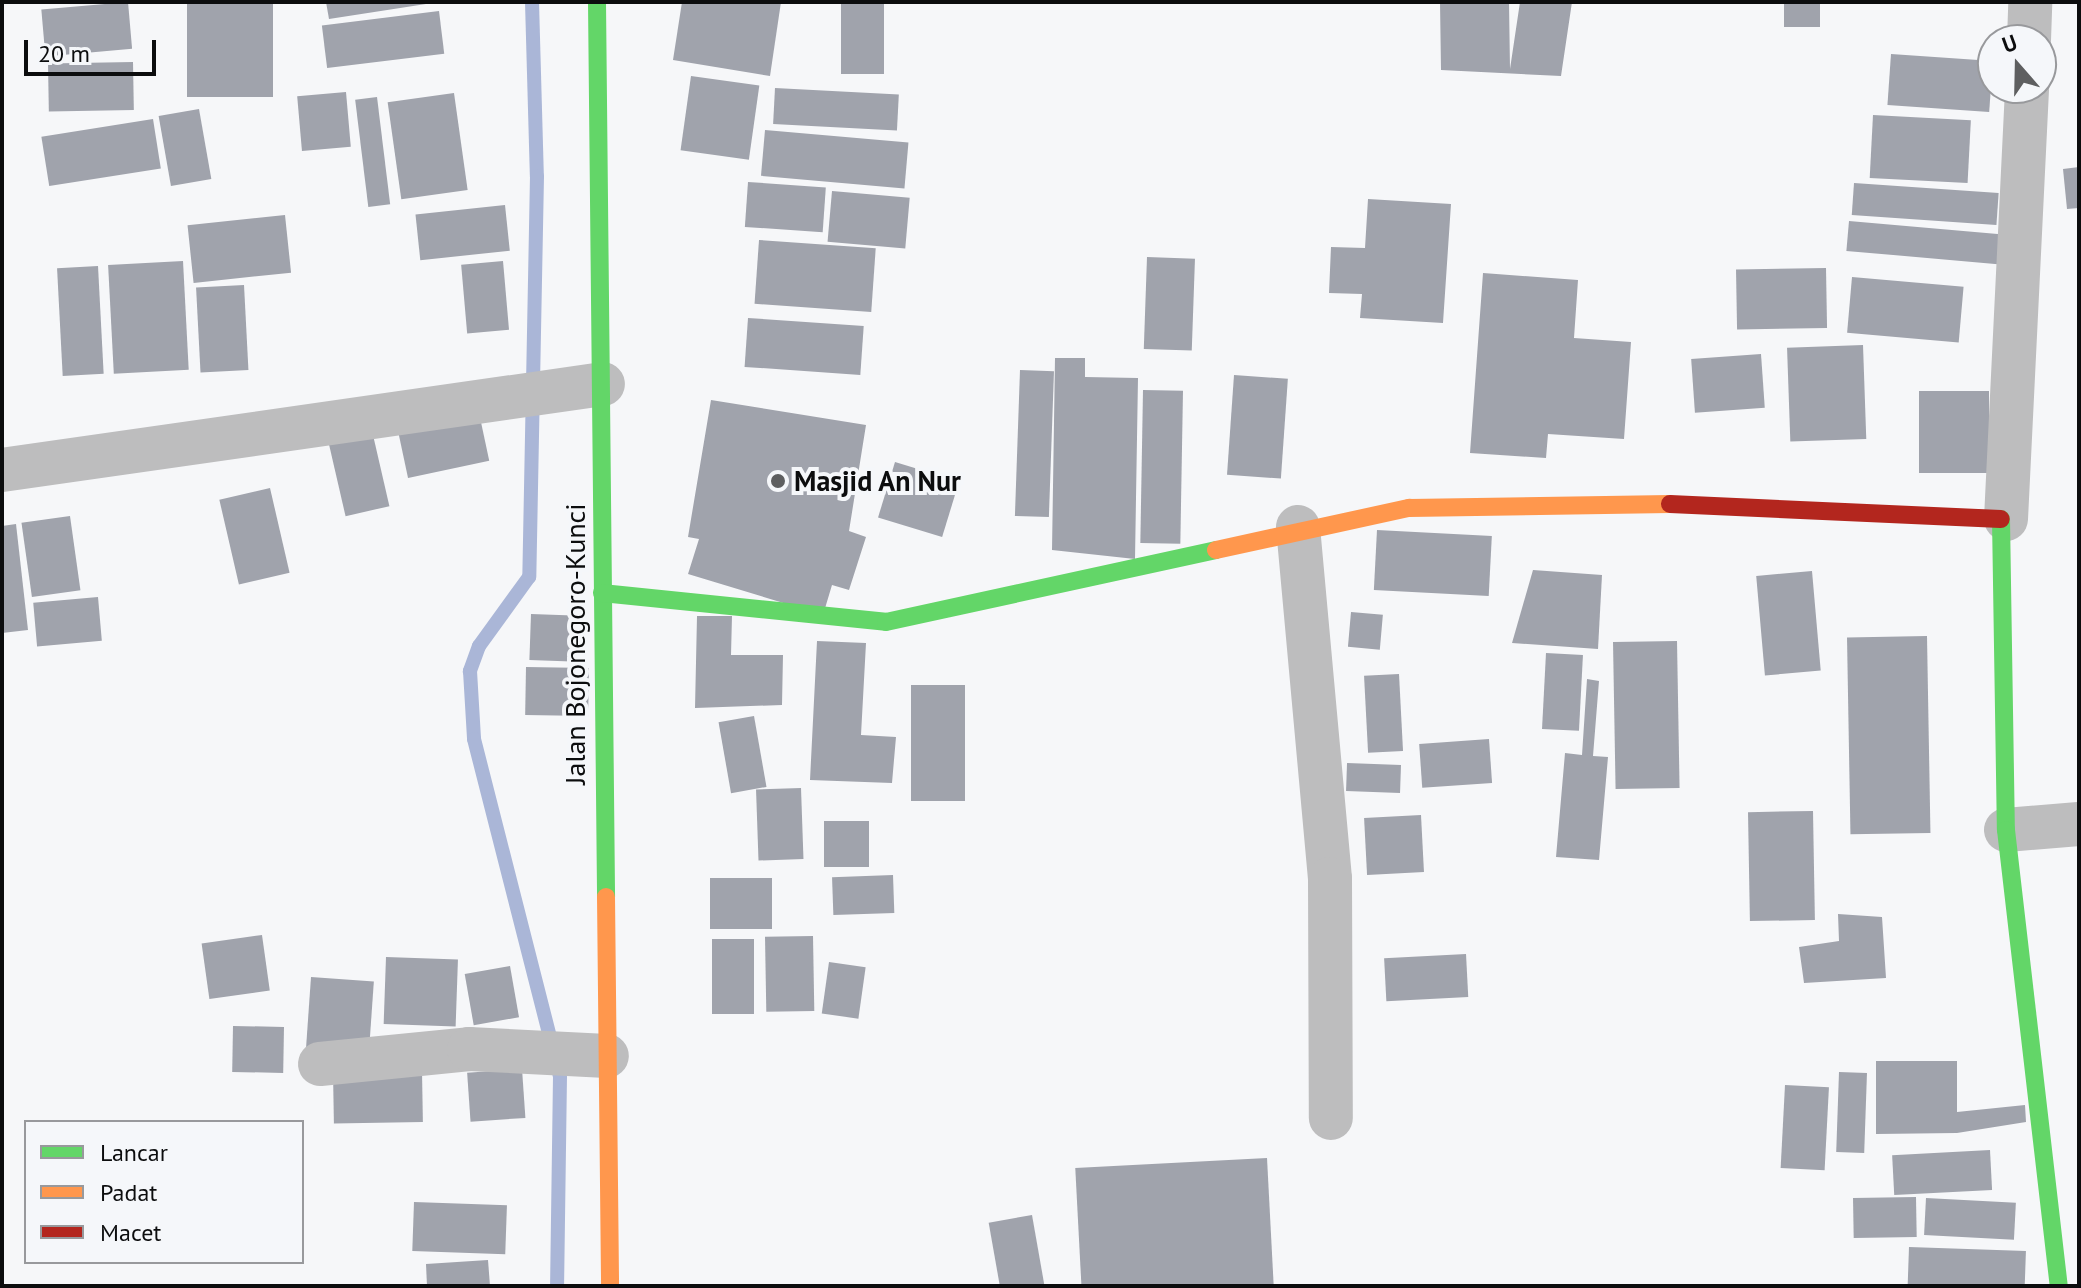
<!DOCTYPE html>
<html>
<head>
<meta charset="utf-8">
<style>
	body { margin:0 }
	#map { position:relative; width:2081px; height:1288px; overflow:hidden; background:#f6f7f9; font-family:"PT Sans",sans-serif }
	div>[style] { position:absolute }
	.stream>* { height:14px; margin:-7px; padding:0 7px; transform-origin:7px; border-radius:7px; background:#aab6d7 }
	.building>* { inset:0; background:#a0a3ac; transform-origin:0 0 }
	.street>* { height:44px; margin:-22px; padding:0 22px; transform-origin:22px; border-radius:22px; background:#bdbdbe }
	.fast>* { height:18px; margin:-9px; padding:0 9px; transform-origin:9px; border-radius:9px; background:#63d668 }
	.slow>* { height:18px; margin:-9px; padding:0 9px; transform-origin:9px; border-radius:9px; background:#ff974d }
	.jam>* { height:18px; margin:-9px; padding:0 9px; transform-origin:9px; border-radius:9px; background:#b3261e }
	.dots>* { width:22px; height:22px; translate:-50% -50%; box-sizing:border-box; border:4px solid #f5f7fa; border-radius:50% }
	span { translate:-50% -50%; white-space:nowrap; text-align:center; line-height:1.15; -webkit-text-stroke:8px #f5f7fa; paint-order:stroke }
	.poi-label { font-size:28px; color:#0c0d0e; font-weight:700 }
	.left { translate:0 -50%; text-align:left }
	.street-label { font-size:28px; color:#0c0d0e }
	.frame { position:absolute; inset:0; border:4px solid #0c0d0e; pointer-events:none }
	.legend { position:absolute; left:24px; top:1120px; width:280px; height:144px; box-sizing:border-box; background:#f5f7fa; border:2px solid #98999c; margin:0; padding:10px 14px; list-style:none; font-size:24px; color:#0c0d0e }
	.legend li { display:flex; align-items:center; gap:16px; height:40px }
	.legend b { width:40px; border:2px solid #98999c }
	.north { position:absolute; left:1977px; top:24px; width:80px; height:80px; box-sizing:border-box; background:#f5f7fa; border:2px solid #98999c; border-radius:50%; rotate:340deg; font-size:22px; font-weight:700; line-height:32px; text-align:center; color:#0c0d0e }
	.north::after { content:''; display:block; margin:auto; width:28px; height:36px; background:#5e5f60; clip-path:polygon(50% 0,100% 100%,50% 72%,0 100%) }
	.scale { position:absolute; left:24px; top:40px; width:132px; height:36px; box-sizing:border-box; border:4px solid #0c0d0e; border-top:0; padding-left:10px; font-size:24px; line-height:28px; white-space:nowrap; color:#0c0d0e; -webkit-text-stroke:6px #f5f7fa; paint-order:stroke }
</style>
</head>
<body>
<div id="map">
	<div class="stream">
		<div style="left:532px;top:2px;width:174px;rotate:88.4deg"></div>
		<div style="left:537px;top:176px;width:401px;rotate:91.1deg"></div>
		<div style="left:529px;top:577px;width:85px;rotate:125.9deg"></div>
		<div style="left:479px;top:646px;width:27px;rotate:110deg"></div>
		<div style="left:470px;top:671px;width:68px;rotate:86.6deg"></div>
		<div style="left:474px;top:739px;width:348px;rotate:75.7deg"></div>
		<div style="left:560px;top:1076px;width:210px;rotate:90.8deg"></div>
	</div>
	<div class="building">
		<div style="left:128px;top:2px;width:47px;height:87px;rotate:85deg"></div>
		<div style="left:187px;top:2px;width:86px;height:95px"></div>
		<div style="clip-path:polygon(326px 2px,426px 2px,426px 4px,329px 19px)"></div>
		<div style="clip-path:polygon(682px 2px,781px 2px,770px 76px,673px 60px)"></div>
		<div style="left:841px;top:2px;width:43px;height:72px"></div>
		<div style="clip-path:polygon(1440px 2px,1509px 2px,1510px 69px,1520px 2px,1572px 2px,1561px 76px,1441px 70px)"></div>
		<div style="left:1784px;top:2px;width:36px;height:25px"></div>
		<div style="left:439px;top:11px;width:43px;height:118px;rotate:83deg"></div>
		<div style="left:1891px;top:54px;width:102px;height:51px;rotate:4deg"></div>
		<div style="left:133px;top:62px;width:48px;height:85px;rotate:89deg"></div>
		<div style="left:691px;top:76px;width:69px;height:75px;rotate:8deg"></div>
		<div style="left:775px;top:88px;width:124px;height:36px;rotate:3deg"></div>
		<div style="left:346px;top:92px;width:55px;height:49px;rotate:85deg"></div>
		<div style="left:454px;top:93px;width:98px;height:67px;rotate:82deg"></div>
		<div style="left:377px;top:97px;width:108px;height:22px;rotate:83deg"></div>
		<div style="left:199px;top:109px;width:71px;height:41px;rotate:80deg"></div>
		<div style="left:1873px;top:115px;width:98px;height:63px;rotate:3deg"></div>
		<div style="left:153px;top:119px;width:50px;height:113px;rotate:81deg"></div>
		<div style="left:765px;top:130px;width:144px;height:46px;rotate:5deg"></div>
		<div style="clip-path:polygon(2079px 167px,2079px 208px,2067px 209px,2063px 169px)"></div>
		<div style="left:748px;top:182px;width:78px;height:45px;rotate:4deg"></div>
		<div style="left:1854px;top:183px;width:145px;height:32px;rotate:4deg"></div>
		<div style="left:832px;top:191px;width:78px;height:51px;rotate:5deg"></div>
		<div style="clip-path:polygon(1368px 199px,1451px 204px,1443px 323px,1360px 318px,1362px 294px,1329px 293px,1331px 247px,1365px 248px)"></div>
		<div style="left:505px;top:205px;width:46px;height:90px;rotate:84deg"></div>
		<div style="left:285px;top:215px;width:58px;height:98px;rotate:84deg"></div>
		<div style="left:1849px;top:221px;width:152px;height:30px;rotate:5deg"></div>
		<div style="left:759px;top:240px;width:117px;height:64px;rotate:4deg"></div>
		<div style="left:1147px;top:257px;width:48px;height:92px;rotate:2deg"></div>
		<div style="left:183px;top:261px;width:109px;height:75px;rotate:87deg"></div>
		<div style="left:503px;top:261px;width:69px;height:42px;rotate:85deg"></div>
		<div style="left:98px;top:266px;width:108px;height:41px;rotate:87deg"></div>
		<div style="left:1826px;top:268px;width:60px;height:90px;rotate:89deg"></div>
		<div style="clip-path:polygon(1483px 273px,1578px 280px,1574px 338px,1631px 342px,1624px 439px,1548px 434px,1546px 458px,1470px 453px)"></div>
		<div style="left:1852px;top:277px;width:112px;height:56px;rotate:5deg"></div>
		<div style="left:244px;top:285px;width:85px;height:48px;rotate:87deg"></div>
		<div style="left:748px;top:318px;width:116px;height:49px;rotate:4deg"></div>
		<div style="left:1863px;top:345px;width:94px;height:76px;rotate:88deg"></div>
		<div style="left:1761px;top:354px;width:54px;height:70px;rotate:86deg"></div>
		<div style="clip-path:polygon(1055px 358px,1085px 358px,1085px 377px,1138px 378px,1135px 559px,1052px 550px)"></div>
		<div style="left:1020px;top:370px;width:34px;height:146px;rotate:2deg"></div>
		<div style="left:1234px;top:375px;width:54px;height:100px;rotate:4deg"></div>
		<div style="left:1143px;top:390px;width:40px;height:153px;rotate:1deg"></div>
		<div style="left:1989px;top:391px;width:82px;height:70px;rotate:90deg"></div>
		<div style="clip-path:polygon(711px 400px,866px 425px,849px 531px,866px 537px,849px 590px,832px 585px,823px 615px,688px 574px,699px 539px,688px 537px)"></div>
		<div style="left:478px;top:408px;width:54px;height:83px;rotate:78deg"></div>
		<div style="left:373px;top:435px;width:73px;height:45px;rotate:77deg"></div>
		<div style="left:895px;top:462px;width:67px;height:58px;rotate:17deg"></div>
		<div style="left:270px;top:488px;width:87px;height:52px;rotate:77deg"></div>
		<div style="left:70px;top:516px;width:75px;height:49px;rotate:82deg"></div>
		<div style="clip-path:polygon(16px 524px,28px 630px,2px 633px,2px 526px)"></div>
		<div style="left:1377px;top:530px;width:115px;height:60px;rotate:3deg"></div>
		<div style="clip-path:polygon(1533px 570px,1602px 575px,1598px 649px,1512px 643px)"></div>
		<div style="left:1812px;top:571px;width:100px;height:56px;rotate:85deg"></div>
		<div style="left:98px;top:597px;width:44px;height:65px;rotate:85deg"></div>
		<div style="left:1351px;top:612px;width:32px;height:35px;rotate:5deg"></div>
		<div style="left:531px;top:614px;width:56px;height:46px;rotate:2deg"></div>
		<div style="clip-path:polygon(697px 616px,732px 616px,731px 655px,783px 655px,782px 705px,695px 708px)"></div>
		<div style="left:1927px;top:636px;width:197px;height:80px;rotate:89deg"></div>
		<div style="clip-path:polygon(817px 641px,866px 643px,861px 735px,896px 737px,892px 783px,810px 780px)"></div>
		<div style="left:1677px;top:641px;width:147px;height:64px;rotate:89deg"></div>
		<div style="left:1546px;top:653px;width:37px;height:76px;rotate:3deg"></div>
		<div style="left:526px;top:667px;width:63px;height:48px;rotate:1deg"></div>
		<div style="left:1399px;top:674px;width:77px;height:35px;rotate:87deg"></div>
		<div style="clip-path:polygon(1587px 679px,1599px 681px,1593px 756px,1608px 757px,1599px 860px,1556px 857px,1565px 753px,1582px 755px)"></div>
		<div style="left:911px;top:685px;width:54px;height:116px"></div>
		<div style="left:754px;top:716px;width:72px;height:36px;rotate:80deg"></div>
		<div style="left:1489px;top:739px;width:44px;height:70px;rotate:86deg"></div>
		<div style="left:1401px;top:765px;width:28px;height:54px;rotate:92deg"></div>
		<div style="left:801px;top:788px;width:71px;height:45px;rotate:88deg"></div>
		<div style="left:1813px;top:811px;width:109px;height:65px;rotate:89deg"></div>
		<div style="left:1421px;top:815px;width:57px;height:57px;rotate:87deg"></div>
		<div style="left:824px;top:821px;width:45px;height:46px"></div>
		<div style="left:893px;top:875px;width:38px;height:61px;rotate:88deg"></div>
		<div style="left:710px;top:878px;width:62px;height:51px"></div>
		<div style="clip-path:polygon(1838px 914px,1882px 917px,1886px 978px,1804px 983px,1799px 947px,1839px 941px)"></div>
		<div style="left:262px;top:935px;width:56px;height:61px;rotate:82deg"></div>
		<div style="left:813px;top:936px;width:75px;height:48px;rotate:89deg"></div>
		<div style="left:712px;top:939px;width:42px;height:75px"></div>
		<div style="left:1466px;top:954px;width:43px;height:82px;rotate:87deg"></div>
		<div style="left:386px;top:957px;width:72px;height:67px;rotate:2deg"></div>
		<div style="left:829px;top:962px;width:37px;height:52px;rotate:8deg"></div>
		<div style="left:510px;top:966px;width:52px;height:46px;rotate:80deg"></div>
		<div style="left:311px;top:977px;width:63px;height:72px;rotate:4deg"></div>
		<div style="left:233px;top:1026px;width:51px;height:46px;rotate:1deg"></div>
		<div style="clip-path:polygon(1876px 1061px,1957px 1061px,1957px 1112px,2025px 1105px,2026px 1122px,1957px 1133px,1876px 1134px)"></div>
		<div style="left:522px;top:1069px;width:49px;height:55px;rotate:86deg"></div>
		<div style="left:422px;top:1071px;width:51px;height:89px;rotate:89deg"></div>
		<div style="left:1839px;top:1072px;width:28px;height:80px;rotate:2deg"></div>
		<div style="left:1785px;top:1085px;width:44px;height:83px;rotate:3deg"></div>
		<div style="left:1990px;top:1150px;width:40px;height:98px;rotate:87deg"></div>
		<div style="left:1267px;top:1158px;width:128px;height:192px;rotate:87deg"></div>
		<div style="left:1916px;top:1197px;width:40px;height:63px;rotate:89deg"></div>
		<div style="left:1926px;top:1198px;width:90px;height:37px;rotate:3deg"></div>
		<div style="left:414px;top:1202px;width:93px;height:49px;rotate:2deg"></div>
		<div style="left:1032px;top:1215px;width:72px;height:44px;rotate:80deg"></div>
		<div style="left:1909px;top:1247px;width:117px;height:39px;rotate:2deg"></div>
		<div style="clip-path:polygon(488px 1260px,490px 1286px,427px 1286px,426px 1264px)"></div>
	</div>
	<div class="street">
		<div style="left:2029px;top:40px;width:38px;rotate:-88deg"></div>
		<div style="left:2px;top:470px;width:607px;rotate:-8.14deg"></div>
		<div style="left:2006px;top:519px;width:432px;rotate:-87.2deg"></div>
		<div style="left:1298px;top:527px;width:353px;rotate:84.8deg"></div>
		<div style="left:1330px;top:879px;width:239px;rotate:89.8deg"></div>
		<div style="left:2006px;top:830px;width:73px;rotate:-4.7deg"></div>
		<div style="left:320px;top:1064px;width:150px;rotate:-5.7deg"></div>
		<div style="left:469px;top:1049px;width:138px;rotate:2.9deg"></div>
	</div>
	<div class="fast">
		<div style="left:597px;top:2px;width:895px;rotate:89.42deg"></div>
		<div style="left:2001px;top:519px;width:311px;rotate:89.1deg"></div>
		<div style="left:2006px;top:830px;width:459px;rotate:83.4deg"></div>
		<div style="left:602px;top:593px;width:285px;rotate:5.8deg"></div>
		<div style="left:886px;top:622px;width:338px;rotate:-12.3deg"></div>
	</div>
	<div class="slow">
		<div style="left:1216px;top:550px;width:198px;rotate:-12.3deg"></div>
		<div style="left:1409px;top:508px;width:261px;rotate:-0.9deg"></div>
		<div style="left:606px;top:897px;width:389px;rotate:89.4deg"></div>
	</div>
	<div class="jam">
		<div style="left:1670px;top:504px;width:331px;rotate:2.6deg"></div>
	</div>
	<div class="dots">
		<div style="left:778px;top:481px;background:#5e5f60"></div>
	</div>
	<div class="poi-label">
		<span class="left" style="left:794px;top:481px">Masjid An Nur</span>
	</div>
	<div class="street-label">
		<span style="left:575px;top:644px;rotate:-90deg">Jalan Bojonegoro-Kunci</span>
	</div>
	<div class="frame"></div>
	<ul class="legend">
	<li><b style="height:10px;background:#63d668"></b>Lancar</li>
	<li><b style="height:10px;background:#ff974d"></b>Padat</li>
	<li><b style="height:10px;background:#b3261e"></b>Macet</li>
	</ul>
	<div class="north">U</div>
	<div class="scale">20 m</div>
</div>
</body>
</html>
